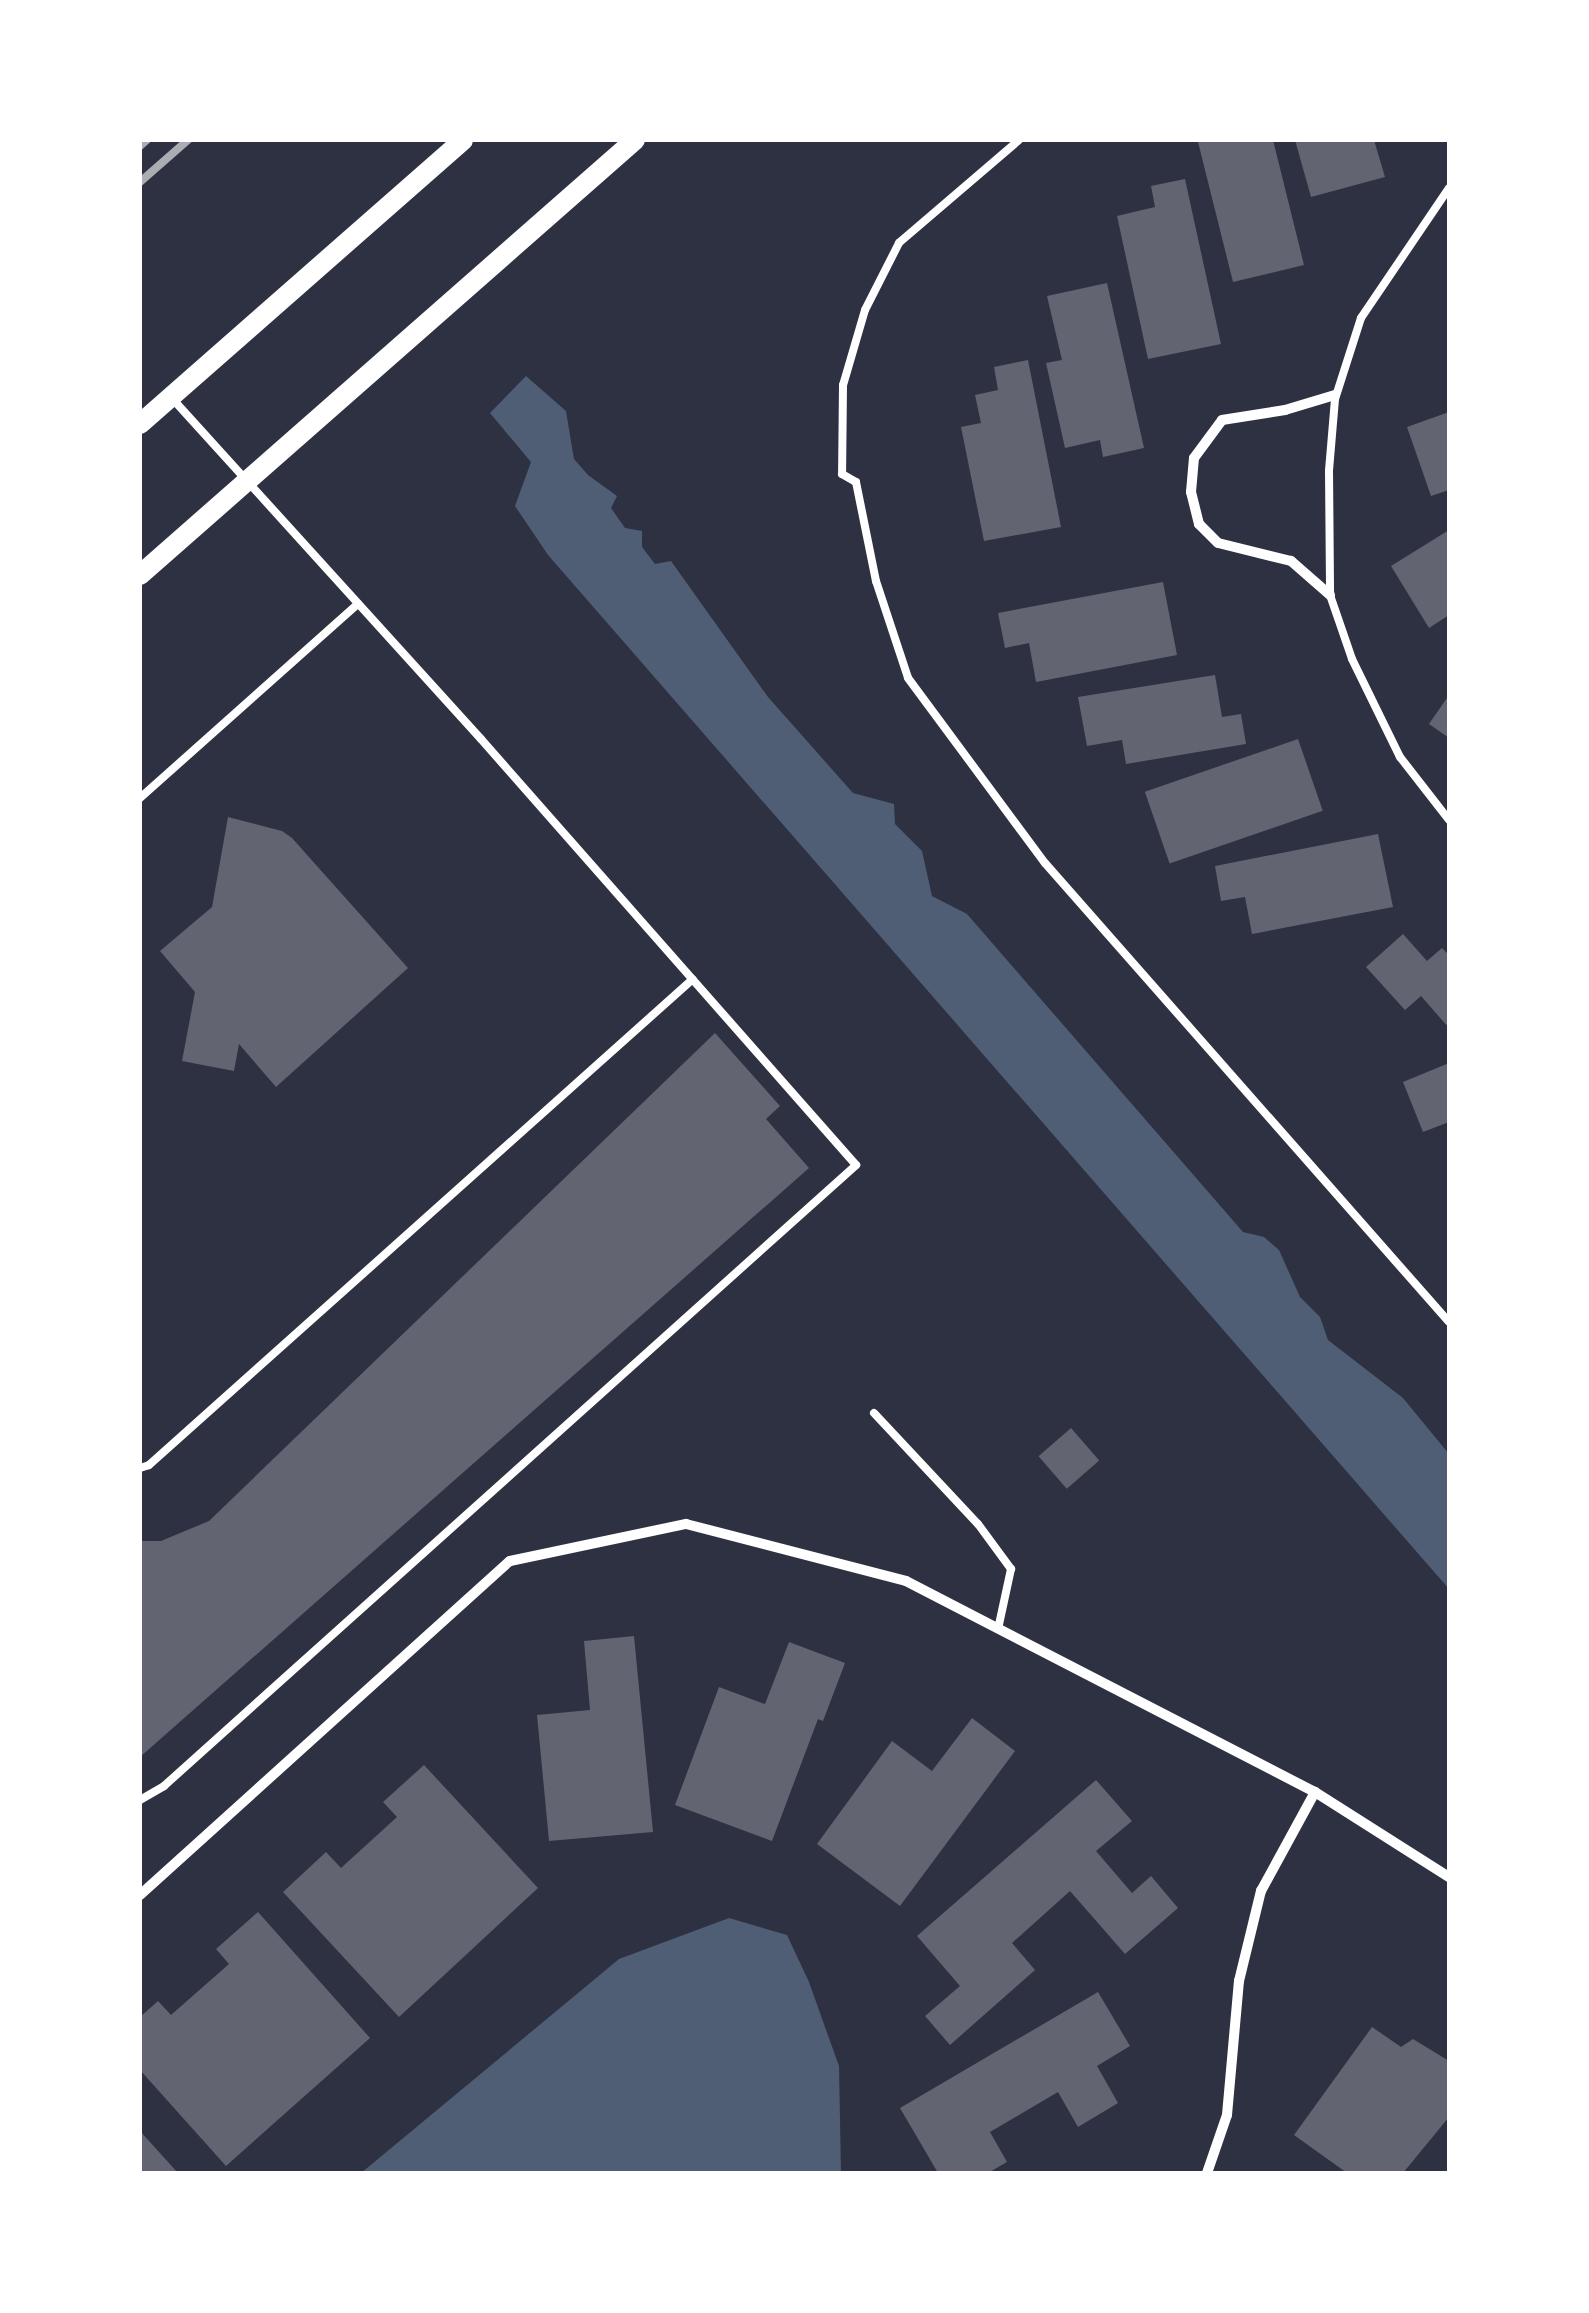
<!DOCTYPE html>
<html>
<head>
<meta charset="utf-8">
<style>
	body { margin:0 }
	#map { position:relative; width:1589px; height:2313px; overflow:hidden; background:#2d3142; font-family:"Playfair Display",serif }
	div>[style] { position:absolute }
	.water>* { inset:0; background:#4f5d75 }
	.building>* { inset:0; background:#626471; transform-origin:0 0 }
	.service>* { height:8px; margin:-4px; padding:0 4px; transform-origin:4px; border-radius:4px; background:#fff }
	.minor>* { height:10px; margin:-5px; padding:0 5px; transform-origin:5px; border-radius:5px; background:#fff }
	.secondary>* { height:20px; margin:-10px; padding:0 10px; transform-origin:10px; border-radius:10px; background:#fff }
	.rail>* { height:8px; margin:-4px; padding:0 4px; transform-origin:4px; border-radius:4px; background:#abadb3 }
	span { translate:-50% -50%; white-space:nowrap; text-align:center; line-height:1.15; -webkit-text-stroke:8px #fff; paint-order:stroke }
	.frame { position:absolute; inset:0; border:142px solid #fff; pointer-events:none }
</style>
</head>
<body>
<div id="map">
	<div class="water">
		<div style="clip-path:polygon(526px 376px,566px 411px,574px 459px,588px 475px,617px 496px,611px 508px,625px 528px,642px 531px,642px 547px,655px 564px,671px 561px,768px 697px,853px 793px,894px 804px,895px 824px,922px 851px,932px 896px,967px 914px,1243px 1232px,1264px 1237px,1279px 1250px,1300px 1297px,1320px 1317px,1328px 1340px,1403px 1398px,1449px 1454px,1449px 1589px,548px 555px,515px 506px,531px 462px,490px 413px)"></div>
		<div style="clip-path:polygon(729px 1918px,787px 1935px,809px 1982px,839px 2066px,841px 2173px,361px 2173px,619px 1959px)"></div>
	</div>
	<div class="building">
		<div style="clip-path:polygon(1209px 140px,1273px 140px,1304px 265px,1233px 282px,1198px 142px)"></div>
		<div style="clip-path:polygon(1295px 140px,1374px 140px,1385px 177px,1311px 197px)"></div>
		<div style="clip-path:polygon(1185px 179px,1221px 344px,1148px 359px,1117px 216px,1155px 207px,1151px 186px)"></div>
		<div style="clip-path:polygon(1107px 283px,1144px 448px,1103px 457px,1100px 440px,1065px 448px,1046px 363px,1062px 360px,1047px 296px)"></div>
		<div style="clip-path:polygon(1028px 360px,1061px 527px,984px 541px,961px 427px,981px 423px,975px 395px,998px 390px,994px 367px)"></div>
		<div style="clip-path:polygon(1449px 412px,1449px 490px,1431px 496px,1407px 427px)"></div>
		<div style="clip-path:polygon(1449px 530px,1449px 615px,1429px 628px,1391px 566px)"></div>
		<div style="clip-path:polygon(1163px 582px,1177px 655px,1036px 682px,1029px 643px,1005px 648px,998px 613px)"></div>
		<div style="clip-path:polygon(1215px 675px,1222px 717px,1241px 714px,1246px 744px,1126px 764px,1122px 740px,1087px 746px,1078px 697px)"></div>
		<div style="clip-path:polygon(1449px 695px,1449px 738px,1429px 724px)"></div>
		<div style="left:1298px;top:739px;width:76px;height:162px;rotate:71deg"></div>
		<div style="clip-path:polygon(228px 817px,282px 831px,292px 838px,408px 968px,276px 1087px,239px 1044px,234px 1071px,182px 1061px,195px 992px,160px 951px,212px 907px)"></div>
		<div style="clip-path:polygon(1378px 834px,1393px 907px,1252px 934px,1245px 897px,1221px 901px,1215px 866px)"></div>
		<div style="clip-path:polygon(1403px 934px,1427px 961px,1442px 948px,1449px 955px,1449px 1028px,1421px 996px,1405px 1010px,1366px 967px)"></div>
		<div style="clip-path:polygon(715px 1033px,780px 1106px,766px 1119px,809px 1168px,140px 1757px,140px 1541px,161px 1541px,209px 1521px)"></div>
		<div style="clip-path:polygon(1449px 1063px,1449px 1122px,1423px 1132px,1403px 1082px)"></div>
		<div style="left:1071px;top:1428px;width:43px;height:43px;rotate:49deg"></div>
		<div style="clip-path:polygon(634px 1636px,653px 1832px,549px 1841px,537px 1715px,590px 1710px,584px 1641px)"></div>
		<div style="clip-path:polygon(789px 1642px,845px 1663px,823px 1721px,818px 1719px,772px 1841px,675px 1805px,719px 1687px,765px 1704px)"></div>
		<div style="clip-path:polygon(972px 1718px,1015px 1751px,900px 1906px,817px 1844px,892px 1741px,932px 1771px)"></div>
		<div style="clip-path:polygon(424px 1765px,538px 1888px,399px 2017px,283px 1892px,326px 1852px,341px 1868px,397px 1817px,383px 1802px)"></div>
		<div style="clip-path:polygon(1096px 1780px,1132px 1821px,1096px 1851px,1132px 1893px,1151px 1876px,1178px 1908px,1125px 1954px,1070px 1891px,1012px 1943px,1035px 1970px,950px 2045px,925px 2016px,960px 1986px,917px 1936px)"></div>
		<div style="clip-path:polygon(258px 1912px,370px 2038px,226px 2166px,140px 2070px,140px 2017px,158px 2001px,171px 2015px,229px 1964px,216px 1949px)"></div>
		<div style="clip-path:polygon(1098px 1992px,1130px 2046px,1097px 2066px,1118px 2103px,1078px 2127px,1058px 2092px,990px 2132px,1007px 2162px,988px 2173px,938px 2173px,900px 2108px)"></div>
		<div style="clip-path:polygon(1372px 2027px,1401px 2047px,1413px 2039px,1449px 2061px,1449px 2117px,1403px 2173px,1347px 2173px,1294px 2135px)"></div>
		<div style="clip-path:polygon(140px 2131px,178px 2173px,140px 2173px)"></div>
	</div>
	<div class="service">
		<div style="left:1019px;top:140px;width:158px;rotate:139.4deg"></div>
		<div style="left:899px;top:243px;width:75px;rotate:116.9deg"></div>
		<div style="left:865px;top:310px;width:78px;rotate:106.3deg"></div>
		<div style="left:843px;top:385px;width:89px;rotate:90.6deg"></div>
		<div style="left:842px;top:474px;width:16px;rotate:30deg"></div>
		<div style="left:856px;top:482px;width:101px;rotate:78.6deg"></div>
		<div style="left:876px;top:581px;width:102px;rotate:71.7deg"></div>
		<div style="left:908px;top:678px;width:230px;rotate:53.5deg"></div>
		<div style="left:1045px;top:863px;width:611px;rotate:48.65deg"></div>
		<div style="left:1449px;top:188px;width:157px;rotate:124.1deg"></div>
		<div style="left:1361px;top:318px;width:85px;rotate:107.8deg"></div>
		<div style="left:1335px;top:399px;width:72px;rotate:94.8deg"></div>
		<div style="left:1329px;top:471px;width:124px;rotate:89.5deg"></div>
		<div style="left:1330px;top:595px;width:68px;rotate:71deg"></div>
		<div style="left:1352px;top:659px;width:109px;rotate:63.9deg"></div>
		<div style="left:1400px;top:757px;width:80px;rotate:52.1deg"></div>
		<div style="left:140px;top:798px;width:292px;rotate:-41.7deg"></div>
		<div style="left:874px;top:1413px;width:152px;rotate:46.9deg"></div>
		<div style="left:978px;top:1524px;width:56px;rotate:53.7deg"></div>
		<div style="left:1011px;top:1569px;width:61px;rotate:102.2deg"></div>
		<div style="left:140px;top:1468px;width:9px;rotate:-18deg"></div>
		<div style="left:149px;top:1465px;width:729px;rotate:-41.78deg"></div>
		<div style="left:140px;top:1800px;width:28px;rotate:-30deg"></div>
		<div style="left:164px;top:1786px;width:930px;rotate:-41.9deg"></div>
		<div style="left:856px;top:1165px;width:568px;rotate:-131.36deg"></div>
		<div style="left:481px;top:739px;width:457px;rotate:-132.2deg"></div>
	</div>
	<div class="minor">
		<div style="left:1330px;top:595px;width:52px;rotate:-138.9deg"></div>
		<div style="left:1291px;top:561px;width:75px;rotate:-166.1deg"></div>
		<div style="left:1218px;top:543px;width:27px;rotate:-135deg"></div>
		<div style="left:1199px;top:524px;width:33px;rotate:-104deg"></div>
		<div style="left:1191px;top:492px;width:34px;rotate:-85deg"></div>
		<div style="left:1194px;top:458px;width:47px;rotate:-53.6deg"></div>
		<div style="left:1222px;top:420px;width:64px;rotate:-9deg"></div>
		<div style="left:1285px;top:410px;width:52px;rotate:-16.7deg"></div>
		<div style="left:140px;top:1895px;width:498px;rotate:-42.1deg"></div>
		<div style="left:510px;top:1561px;width:180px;rotate:-11.9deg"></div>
		<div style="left:686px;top:1524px;width:227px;rotate:14.5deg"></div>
		<div style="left:906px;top:1581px;width:460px;rotate:27.3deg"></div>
		<div style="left:1315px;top:1792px;width:159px;rotate:32.4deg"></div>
		<div style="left:1207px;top:2173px;width:61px;rotate:-71deg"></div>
		<div style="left:1227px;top:2115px;width:135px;rotate:-84.9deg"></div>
		<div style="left:1239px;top:1981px;width:93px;rotate:-76.3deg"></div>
		<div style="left:1261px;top:1891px;width:113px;rotate:-61.4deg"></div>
	</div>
	<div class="secondary">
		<div style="left:140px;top:424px;width:430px;rotate:-41.3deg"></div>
		<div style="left:140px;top:575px;width:659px;rotate:-41.31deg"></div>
	</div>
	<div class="rail">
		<div style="left:140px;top:146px;width:9px;rotate:-41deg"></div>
		<div style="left:140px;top:182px;width:64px;rotate:-41.2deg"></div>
	</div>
	<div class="frame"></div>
</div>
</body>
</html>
